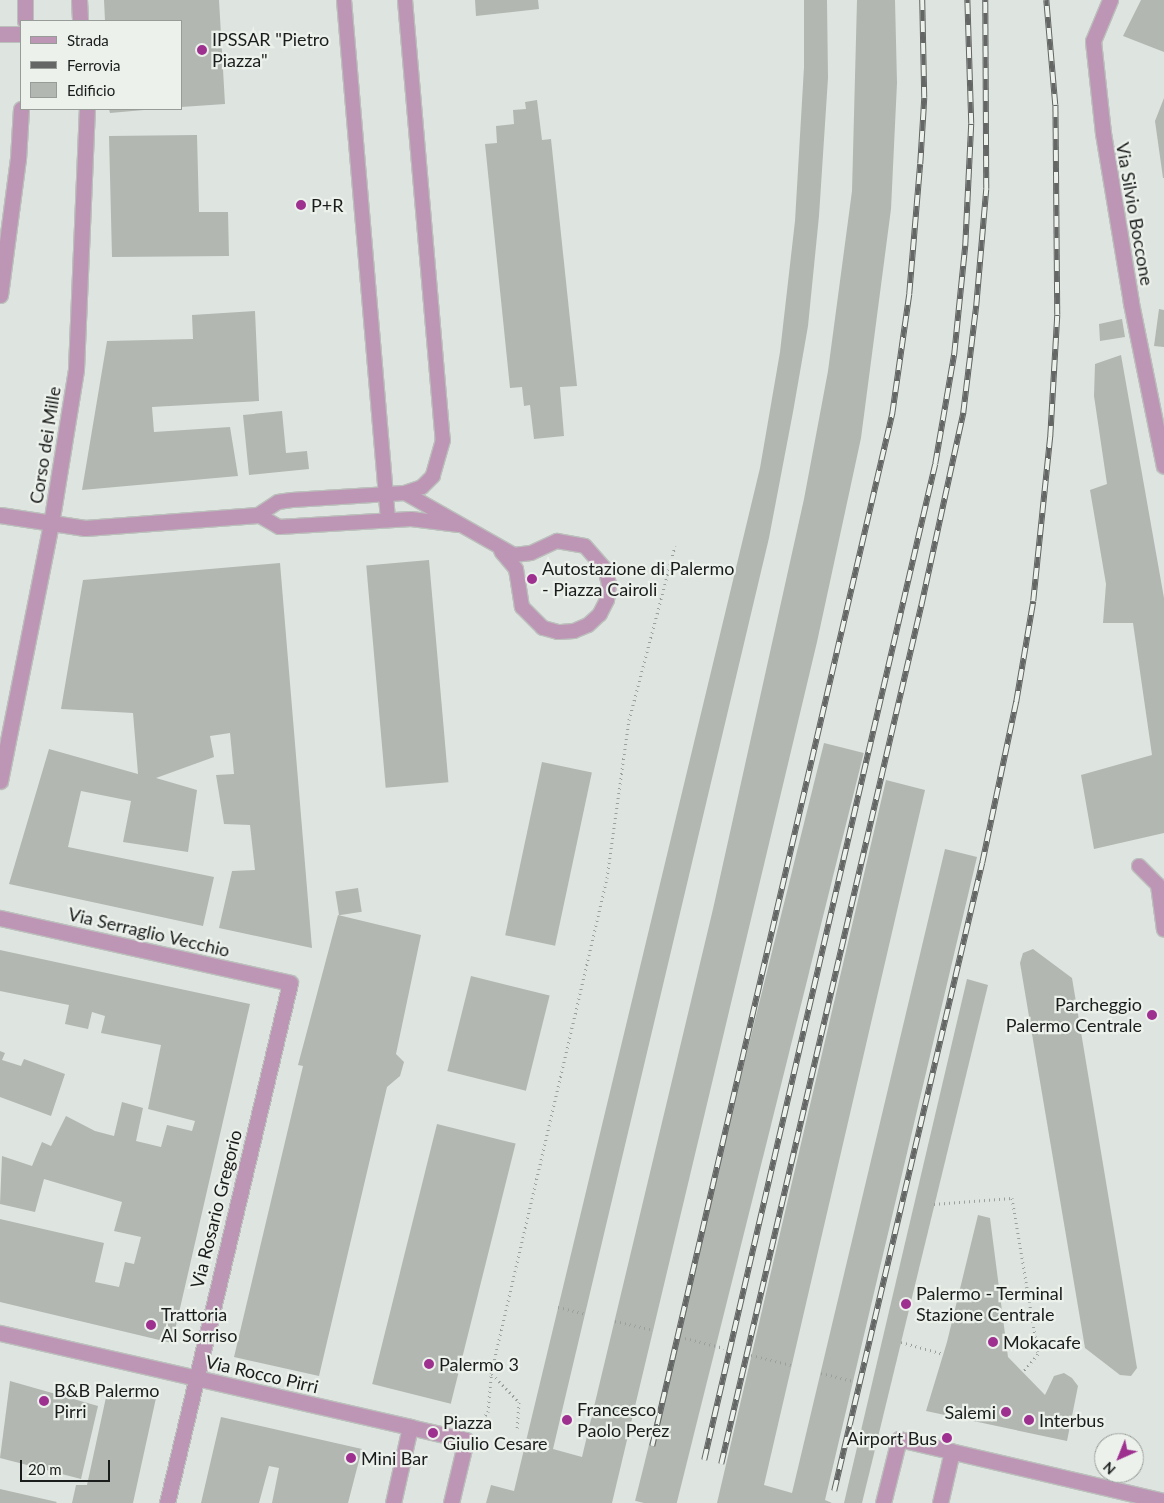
<!DOCTYPE html>
<html>
<head>
<meta charset="utf-8">
<style>
	body { margin:0 }
	#map { position:relative; width:1164px; height:1503px; overflow:hidden; background:#dee4df; font-family:Lato,sans-serif }
	div>[style] { position:absolute }
	.building>* { inset:0; background:#b2b7b2; transform-origin:0 0 }
	.path>* { height:3px; margin-top:-1.5px; transform-origin:0; background:repeating-linear-gradient(90deg,#9ba09c 0 1px,transparent 0 5px) }
	.roads { filter:drop-shadow(1px 0 #bbc0bc) drop-shadow(-1px 0 #bbc0bc) drop-shadow(0 1px #bbc0bc) drop-shadow(0 -1px #bbc0bc) }
	.service>* { height:14px; margin:-7px; padding:0 7px; transform-origin:7px; border-radius:7px; background:#be96b5 }
	.minor>* { height:15px; margin:-7.5px; padding:0 7.5px; transform-origin:7.5px; border-radius:7.5px; background:#be96b5 }
	.tertiary>* { height:15px; margin:-7.5px; padding:0 7.5px; transform-origin:7.5px; border-radius:7.5px; background:#be96b5 }
	.rail>* { height:5.5px; margin-top:-2.75px; transform-origin:0; background:repeating-linear-gradient(90deg,#ecf1ec 0 11px,#636664 0 22px); box-sizing:border-box; border-block:1px solid #636664 }
	.dots>* { width:14px; height:14px; translate:-50% -50%; box-sizing:border-box; border:2px solid #ecf1ec; border-radius:50% }
	span { translate:-50% -50%; white-space:nowrap; text-align:center; line-height:1.15; -webkit-text-stroke:4.5px #ecf1ec; paint-order:stroke }
	.poi-label { font-size:18px; color:#1b1d1c }
	.left { translate:0 -50%; text-align:left }
	.right { translate:-100% -50%; text-align:right }
	.street-label { font-size:18px; color:#1b1d1c }
	.legend { position:absolute; left:20px; top:20px; width:162px; height:90px; box-sizing:border-box; background:#ecf1ec; border:1px solid #989c99; margin:0; padding:6px 9px; list-style:none; font-size:15px; color:#1b1d1c }
	.legend li { display:flex; align-items:center; gap:10px; height:25px }
	.legend b { width:25px; border:1px solid #989c99 }
	.north { position:absolute; left:1094px; top:1433px; width:50px; height:50px; box-sizing:border-box; background:#ecf1ec; border:1px solid #989c99; border-radius:50%; rotate:224deg; font-size:14px; font-weight:700; line-height:20px; text-align:center; color:#1b1d1c }
	.north::after { content:''; display:block; margin:auto; width:18px; height:22px; background:#9e308f; clip-path:polygon(50% 0,100% 100%,50% 72%,0 100%) }
	.scale { position:absolute; left:20px; top:1460px; width:90px; height:22px; box-sizing:border-box; border:2px solid #1b1d1c; border-top:0; padding-left:6px; font-size:15px; line-height:18px; white-space:nowrap; color:#1b1d1c; -webkit-text-stroke:4px #ecf1ec; paint-order:stroke }
</style>
</head>
<body>
<div id="map">
	<div class="building">
		<div style="clip-path:polygon(104px 0,219px 0,225px 104px,181px 107px,181px 21px,105px 21px)"></div>
		<div style="clip-path:polygon(475px 0,538px 0,539px 9px,476px 16px)"></div>
		<div style="clip-path:polygon(804px 0,827px 0,828px 78px,819px 216px,808px 326px,793px 412px,769px 538px,553px 1449px,582px 1457px,713px 909px,804px 499px,828px 371px,852px 191px,857px 0,895px 0,897px 83px,891px 209px,861px 438px,817px 642px,612px 1503px,486px 1503px,491px 1485px,514px 1491px,760px 468px,780px 352px,795px 221px,804px 67px)"></div>
		<div style="clip-path:polygon(1141px 0,1164px 0,1164px 52px,1123px 36px)"></div>
		<div style="clip-path:polygon(1164px 98px,1164px 178px,1163px 178px,1155px 121px)"></div>
		<div style="clip-path:polygon(537px 100px,542px 140px,551px 139px,577px 386px,560px 387px,564px 436px,534px 439px,530px 405px,524px 406px,522px 387px,510px 388px,485px 144px,497px 143px,496px 126px,514px 124px,513px 110px,526px 109px,525px 102px)"></div>
		<div style="clip-path:polygon(109px 109px,144px 109px,144px 110px,110px 113px)"></div>
		<div style="clip-path:polygon(197px 135px,199px 212px,228px 212px,229px 256px,112px 257px,109px 136px)"></div>
		<div style="clip-path:polygon(1159px 309px,1164px 310px,1164px 347px,1154px 346px)"></div>
		<div style="clip-path:polygon(255px 311px,259px 401px,152px 407px,154px 432px,230px 427px,238px 476px,82px 490px,107px 341px,193px 339px,192px 315px)"></div>
		<div style="clip-path:polygon(1122px 319px,1125px 337px,1100px 341px,1099px 324px)"></div>
		<div style="clip-path:polygon(1121px 355px,1164px 598px,1164px 833px,1094px 849px,1081px 775px,1152px 755px,1133px 623px,1103px 623px,1106px 584px,1090px 490px,1107px 484px,1094px 396px,1095px 364px)"></div>
		<div style="clip-path:polygon(282px 411px,286px 453px,307px 451px,309px 469px,249px 475px,243px 415px)"></div>
		<div style="left:429px;top:560px;width:223px;height:63px;rotate:85deg"></div>
		<div style="clip-path:polygon(280px 563px,312px 948px,219px 928px,232px 871px,255px 870px,250px 825px,224px 824px,216px 775px,234px 774px,230px 733px,210px 736px,214px 757px,156px 778px,197px 790px,188px 852px,123px 842px,131px 801px,81px 791px,68px 847px,214px 877px,203px 926px,9px 884px,49px 749px,138px 774px,133px 713px,61px 709px,83px 580px)"></div>
		<div style="left:824px;top:743px;width:41px;height:781px;rotate:14deg"></div>
		<div style="left:542px;top:762px;width:51px;height:177px;rotate:12deg"></div>
		<div style="clip-path:polygon(886px 780px,925px 790px,764px 1485px,792px 1493px,945px 849px,977px 857px,825px 1500px,832px 1503px,717px 1503px)"></div>
		<div style="left:358px;top:888px;width:24px;height:23px;rotate:81deg"></div>
		<div style="clip-path:polygon(338px 915px,421px 935px,396px 1054px,404px 1062px,400px 1076px,387px 1087px,319px 1376px,234px 1357px,303px 1066px,298px 1065px)"></div>
		<div style="clip-path:polygon(1033px 949px,1072px 978px,1137px 1368px,1131px 1376px,1120px 1375px,1085px 1348px,1020px 963px,1023px 953px)"></div>
		<div style="clip-path:polygon(0 950px,250px 1004px,172px 1343px,0 1302px,0 1219px,104px 1243px,95px 1282px,119px 1287px,125px 1262px,134px 1264px,141px 1237px,114px 1231px,122px 1202px,44px 1179px,35px 1212px,0 1204px,2px 1156px,32px 1166px,42px 1142px,51px 1146px,66px 1116px,95px 1131px,114px 1136px,122px 1102px,143px 1108px,136px 1141px,161px 1147px,167px 1125px,192px 1131px,195px 1121px,148px 1109px,161px 1045px,101px 1033px,105px 1016px,92px 1012px,88px 1029px,65px 1024px,69px 1005px,0 991px)"></div>
		<div style="left:471px;top:976px;width:81px;height:98px;rotate:14deg"></div>
		<div style="clip-path:polygon(967px 979px,988px 985px,862px 1503px,844px 1503px)"></div>
		<div style="clip-path:polygon(0 1051px,5px 1053px,2px 1060px,21px 1066px,24px 1059px,65px 1074px,51px 1116px,0 1097px)"></div>
		<div style="left:437px;top:1124px;width:81px;height:268px;rotate:14deg"></div>
		<div style="clip-path:polygon(978px 1215px,990px 1218px,1008px 1357px,1045px 1395px,1054px 1376px,1064px 1373px,1072px 1378px,1078px 1386px,1067px 1441px,926px 1411px,947px 1342px)"></div>
		<div style="clip-path:polygon(10px 1381px,98px 1406px,81px 1479px,0 1458px)"></div>
		<div style="clip-path:polygon(108px 1388px,156px 1398px,133px 1503px,72px 1503px,76px 1485px,87px 1485px)"></div>
		<div style="clip-path:polygon(221px 1417px,362px 1449px,348px 1503px,272px 1503px,279px 1468px,269px 1466px,259px 1503px,201px 1503px)"></div>
		<div style="clip-path:polygon(0 1489px,57px 1502px,56px 1503px,0 1503px)"></div>
	</div>
	<div class="path">
		<div style="left:934px;top:1204px;width:78px;rotate:-4.4deg"></div>
		<div style="left:1012px;top:1198px;width:158px;rotate:80.5deg"></div>
		<div style="left:1038px;top:1354px;width:23px;rotate:130deg"></div>
		<div style="left:558px;top:1307px;width:29px;rotate:14deg"></div>
		<div style="left:615px;top:1321px;width:39px;rotate:13deg"></div>
		<div style="left:685px;top:1338px;width:40px;rotate:14.4deg"></div>
		<div style="left:901px;top:1342px;width:44px;rotate:15.9deg"></div>
		<div style="left:751px;top:1355px;width:41px;rotate:14deg"></div>
		<div style="left:821px;top:1373px;width:33px;rotate:14deg"></div>
		<div style="left:492px;top:1374px;width:39px;rotate:46deg"></div>
		<div style="left:519px;top:1402px;width:28px;rotate:94deg"></div>
		<div style="left:479px;top:1423px;width:14px;rotate:-51deg"></div>
		<div style="left:488px;top:1412px;width:38px;rotate:-85deg"></div>
		<div style="left:491px;top:1374px;width:509px;rotate:-76.84deg"></div>
		<div style="left:607px;top:878px;width:160px;rotate:-82.1deg"></div>
		<div style="left:629px;top:720px;width:180px;rotate:-75.2deg"></div>
	</div>
	<div class="roads">
		<div class="service">
			<div style="left:344px;top:0;width:522px;rotate:85.16deg"></div>
			<div style="left:405px;top:0;width:442px;rotate:85.1deg"></div>
			<div style="left:443px;top:440px;width:37px;rotate:106deg"></div>
			<div style="left:433px;top:476px;width:16px;rotate:135deg"></div>
			<div style="left:422px;top:487px;width:18px;rotate:161deg"></div>
			<div style="left:459px;top:525px;width:48px;rotate:-172.9deg"></div>
			<div style="left:411px;top:519px;width:132px;rotate:176.5deg"></div>
			<div style="left:279px;top:527px;width:24px;rotate:-150deg"></div>
			<div style="left:258px;top:515px;width:24px;rotate:-33deg"></div>
			<div style="left:278px;top:502px;width:14px;rotate:-8deg"></div>
			<div style="left:292px;top:500px;width:113px;rotate:-3.5deg"></div>
			<div style="left:405px;top:493px;width:125px;rotate:29.6deg"></div>
			<div style="left:514px;top:555px;width:17px;rotate:-7deg"></div>
			<div style="left:531px;top:553px;width:29px;rotate:-25deg"></div>
			<div style="left:557px;top:541px;width:28px;rotate:10deg"></div>
			<div style="left:585px;top:546px;width:30px;rotate:49deg"></div>
			<div style="left:605px;top:569px;width:16px;rotate:75deg"></div>
			<div style="left:609px;top:584px;width:16px;rotate:97deg"></div>
			<div style="left:607px;top:600px;width:16px;rotate:117deg"></div>
			<div style="left:600px;top:614px;width:16px;rotate:137deg"></div>
			<div style="left:588px;top:625px;width:15px;rotate:157deg"></div>
			<div style="left:574px;top:631px;width:16px;rotate:176deg"></div>
			<div style="left:558px;top:632px;width:16px;rotate:-165deg"></div>
			<div style="left:543px;top:628px;width:30px;rotate:-135deg"></div>
			<div style="left:522px;top:607px;width:38px;rotate:-99deg"></div>
			<div style="left:516px;top:569px;width:23px;rotate:-130deg"></div>
			<div style="left:1139px;top:866px;width:27px;rotate:45deg"></div>
			<div style="left:1158px;top:885px;width:45px;rotate:82.4deg"></div>
		</div>
		<div class="minor">
			<div style="left:79px;top:0;width:21px;rotate:87deg"></div>
			<div style="left:1110px;top:0;width:44px;rotate:112.5deg"></div>
			<div style="left:1093px;top:41px;width:93px;rotate:83.8deg"></div>
			<div style="left:1103px;top:133px;width:172px;rotate:80.6deg"></div>
			<div style="left:1131px;top:303px;width:166px;rotate:78.6deg"></div>
			<div style="left:0;top:34px;width:21px"></div>
			<div style="left:0;top:515px;width:86px;rotate:8.7deg"></div>
			<div style="left:85px;top:528px;width:173px;rotate:-4.3deg"></div>
			<div style="left:0;top:781px;width:262px;rotate:-78.8deg"></div>
			<div style="left:51px;top:524px;width:157px;rotate:-80.8deg"></div>
			<div style="left:76px;top:369px;width:260px;rotate:-87.6deg"></div>
			<div style="left:0;top:918px;width:297px;rotate:12.6deg"></div>
			<div style="left:290px;top:983px;width:534px;rotate:103.31deg"></div>
			<div style="left:0;top:1333px;width:421px;rotate:12.9deg"></div>
			<div style="left:393px;top:1503px;width:78px;rotate:-77.4deg"></div>
			<div style="left:410px;top:1427px;width:57px;rotate:13.1deg"></div>
			<div style="left:466px;top:1440px;width:65px;rotate:103.4deg"></div>
			<div style="left:883px;top:1503px;width:66px;rotate:-76deg"></div>
			<div style="left:899px;top:1439px;width:272px;rotate:13.2deg"></div>
			<div style="left:940px;top:1503px;width:53px;rotate:-77deg"></div>
		</div>
		<div class="tertiary">
			<div style="left:25px;top:21px;width:21px;rotate:-90deg"></div>
			<div style="left:0;top:295px;width:137px;rotate:-82.5deg"></div>
			<div style="left:18px;top:159px;width:50px;rotate:-86.6deg"></div>
		</div>
	</div>
	<div class="rail">
		<div style="left:652px;top:1446px;width:1060px;rotate:-76.91deg"></div>
		<div style="left:892px;top:414px;width:121px;rotate:-81.9deg"></div>
		<div style="left:909px;top:294px;width:130px;rotate:-85.2deg"></div>
		<div style="left:920px;top:164px;width:66px;rotate:-86.5deg"></div>
		<div style="left:924px;top:98px;width:98px;rotate:-91.2deg"></div>
		<div style="left:704px;top:1460px;width:1022px;rotate:-76.94deg"></div>
		<div style="left:935px;top:464px;width:112px;rotate:-80.2deg"></div>
		<div style="left:954px;top:354px;width:109px;rotate:-84.2deg"></div>
		<div style="left:965px;top:246px;width:122px;rotate:-87.2deg"></div>
		<div style="left:971px;top:124px;width:124px;rotate:-91.8deg"></div>
		<div style="left:721px;top:1464px;width:881px;rotate:-76.88deg"></div>
		<div style="left:921px;top:606px;width:198px;rotate:-77.7deg"></div>
		<div style="left:963px;top:413px;width:108px;rotate:-83.1deg"></div>
		<div style="left:976px;top:306px;width:117px;rotate:-85.1deg"></div>
		<div style="left:986px;top:189px;width:189px;rotate:-90.3deg"></div>
		<div style="left:834px;top:1491px;width:645px;rotate:-76.74deg"></div>
		<div style="left:982px;top:863px;width:165px;rotate:-78.1deg"></div>
		<div style="left:1016px;top:702px;width:102px;rotate:-80.4deg"></div>
		<div style="left:1033px;top:601px;width:165px;rotate:-84.1deg"></div>
		<div style="left:1050px;top:437px;width:122px;rotate:-86.7deg"></div>
		<div style="left:1057px;top:315px;width:210px;rotate:-90.5deg"></div>
		<div style="left:1055px;top:105px;width:105px;rotate:-94.9deg"></div>
	</div>
	<div class="dots">
		<div style="left:202px;top:50px;background:#9e308f"></div>
		<div style="left:301px;top:205px;background:#9e308f"></div>
		<div style="left:532px;top:579px;background:#9e308f"></div>
		<div style="left:1152px;top:1015px;background:#9e308f"></div>
		<div style="left:906px;top:1304px;background:#9e308f"></div>
		<div style="left:151px;top:1325px;background:#9e308f"></div>
		<div style="left:993px;top:1342px;background:#9e308f"></div>
		<div style="left:429px;top:1364px;background:#9e308f"></div>
		<div style="left:44px;top:1401px;background:#9e308f"></div>
		<div style="left:1006px;top:1412px;background:#9e308f"></div>
		<div style="left:567px;top:1420px;background:#9e308f"></div>
		<div style="left:1029px;top:1420px;background:#9e308f"></div>
		<div style="left:433px;top:1433px;background:#9e308f"></div>
		<div style="left:947px;top:1438px;background:#9e308f"></div>
		<div style="left:351px;top:1458px;background:#9e308f"></div>
	</div>
	<div class="poi-label">
		<span class="left" style="left:212px;top:50px">IPSSAR "Pietro<br>Piazza"</span>
		<span class="left" style="left:311px;top:205px">P+R</span>
		<span class="left" style="left:542px;top:579px">Autostazione di Palermo<br>- Piazza Cairoli</span>
		<span class="right" style="left:1142px;top:1015px">Parcheggio<br>Palermo Centrale</span>
		<span class="left" style="left:916px;top:1304px">Palermo - Terminal<br>Stazione Centrale</span>
		<span class="left" style="left:161px;top:1325px">Trattoria<br>Al Sorriso</span>
		<span class="left" style="left:1003px;top:1342px">Mokacafe</span>
		<span class="left" style="left:439px;top:1364px">Palermo 3</span>
		<span class="left" style="left:54px;top:1401px">B&amp;B Palermo<br>Pirri</span>
		<span class="left" style="left:577px;top:1420px">Francesco<br>Paolo Perez</span>
		<span class="right" style="left:996px;top:1412px">Salemi</span>
		<span class="left" style="left:1039px;top:1420px">Interbus</span>
		<span class="left" style="left:443px;top:1433px">Piazza<br>Giulio Cesare</span>
		<span class="right" style="left:937px;top:1438px">Airport Bus</span>
		<span class="left" style="left:361px;top:1458px">Mini Bar</span>
	</div>
	<div class="street-label">
		<span style="left:1135px;top:214px;rotate:80deg">Via Silvio Boccone</span>
		<span style="left:45px;top:445px;rotate:-81deg">Corso dei Mille</span>
		<span style="left:149px;top:932px;rotate:13deg">Via Serraglio Vecchio</span>
		<span style="left:216px;top:1209px;rotate:-76deg">Via Rosario Gregorio</span>
		<span style="left:262px;top:1374px;rotate:13deg">Via Rocco Pirri</span>
	</div>
	<ul class="legend">
	<li><b style="height:6px;background:#be96b5"></b>Strada</li>
	<li><b style="height:6px;background:#636664"></b>Ferrovia</li>
	<li><b style="height:14px;background:#b2b7b2"></b>Edificio</li>
	</ul>
	<div class="north">N</div>
	<div class="scale">20 m</div>
</div>
</body>
</html>
